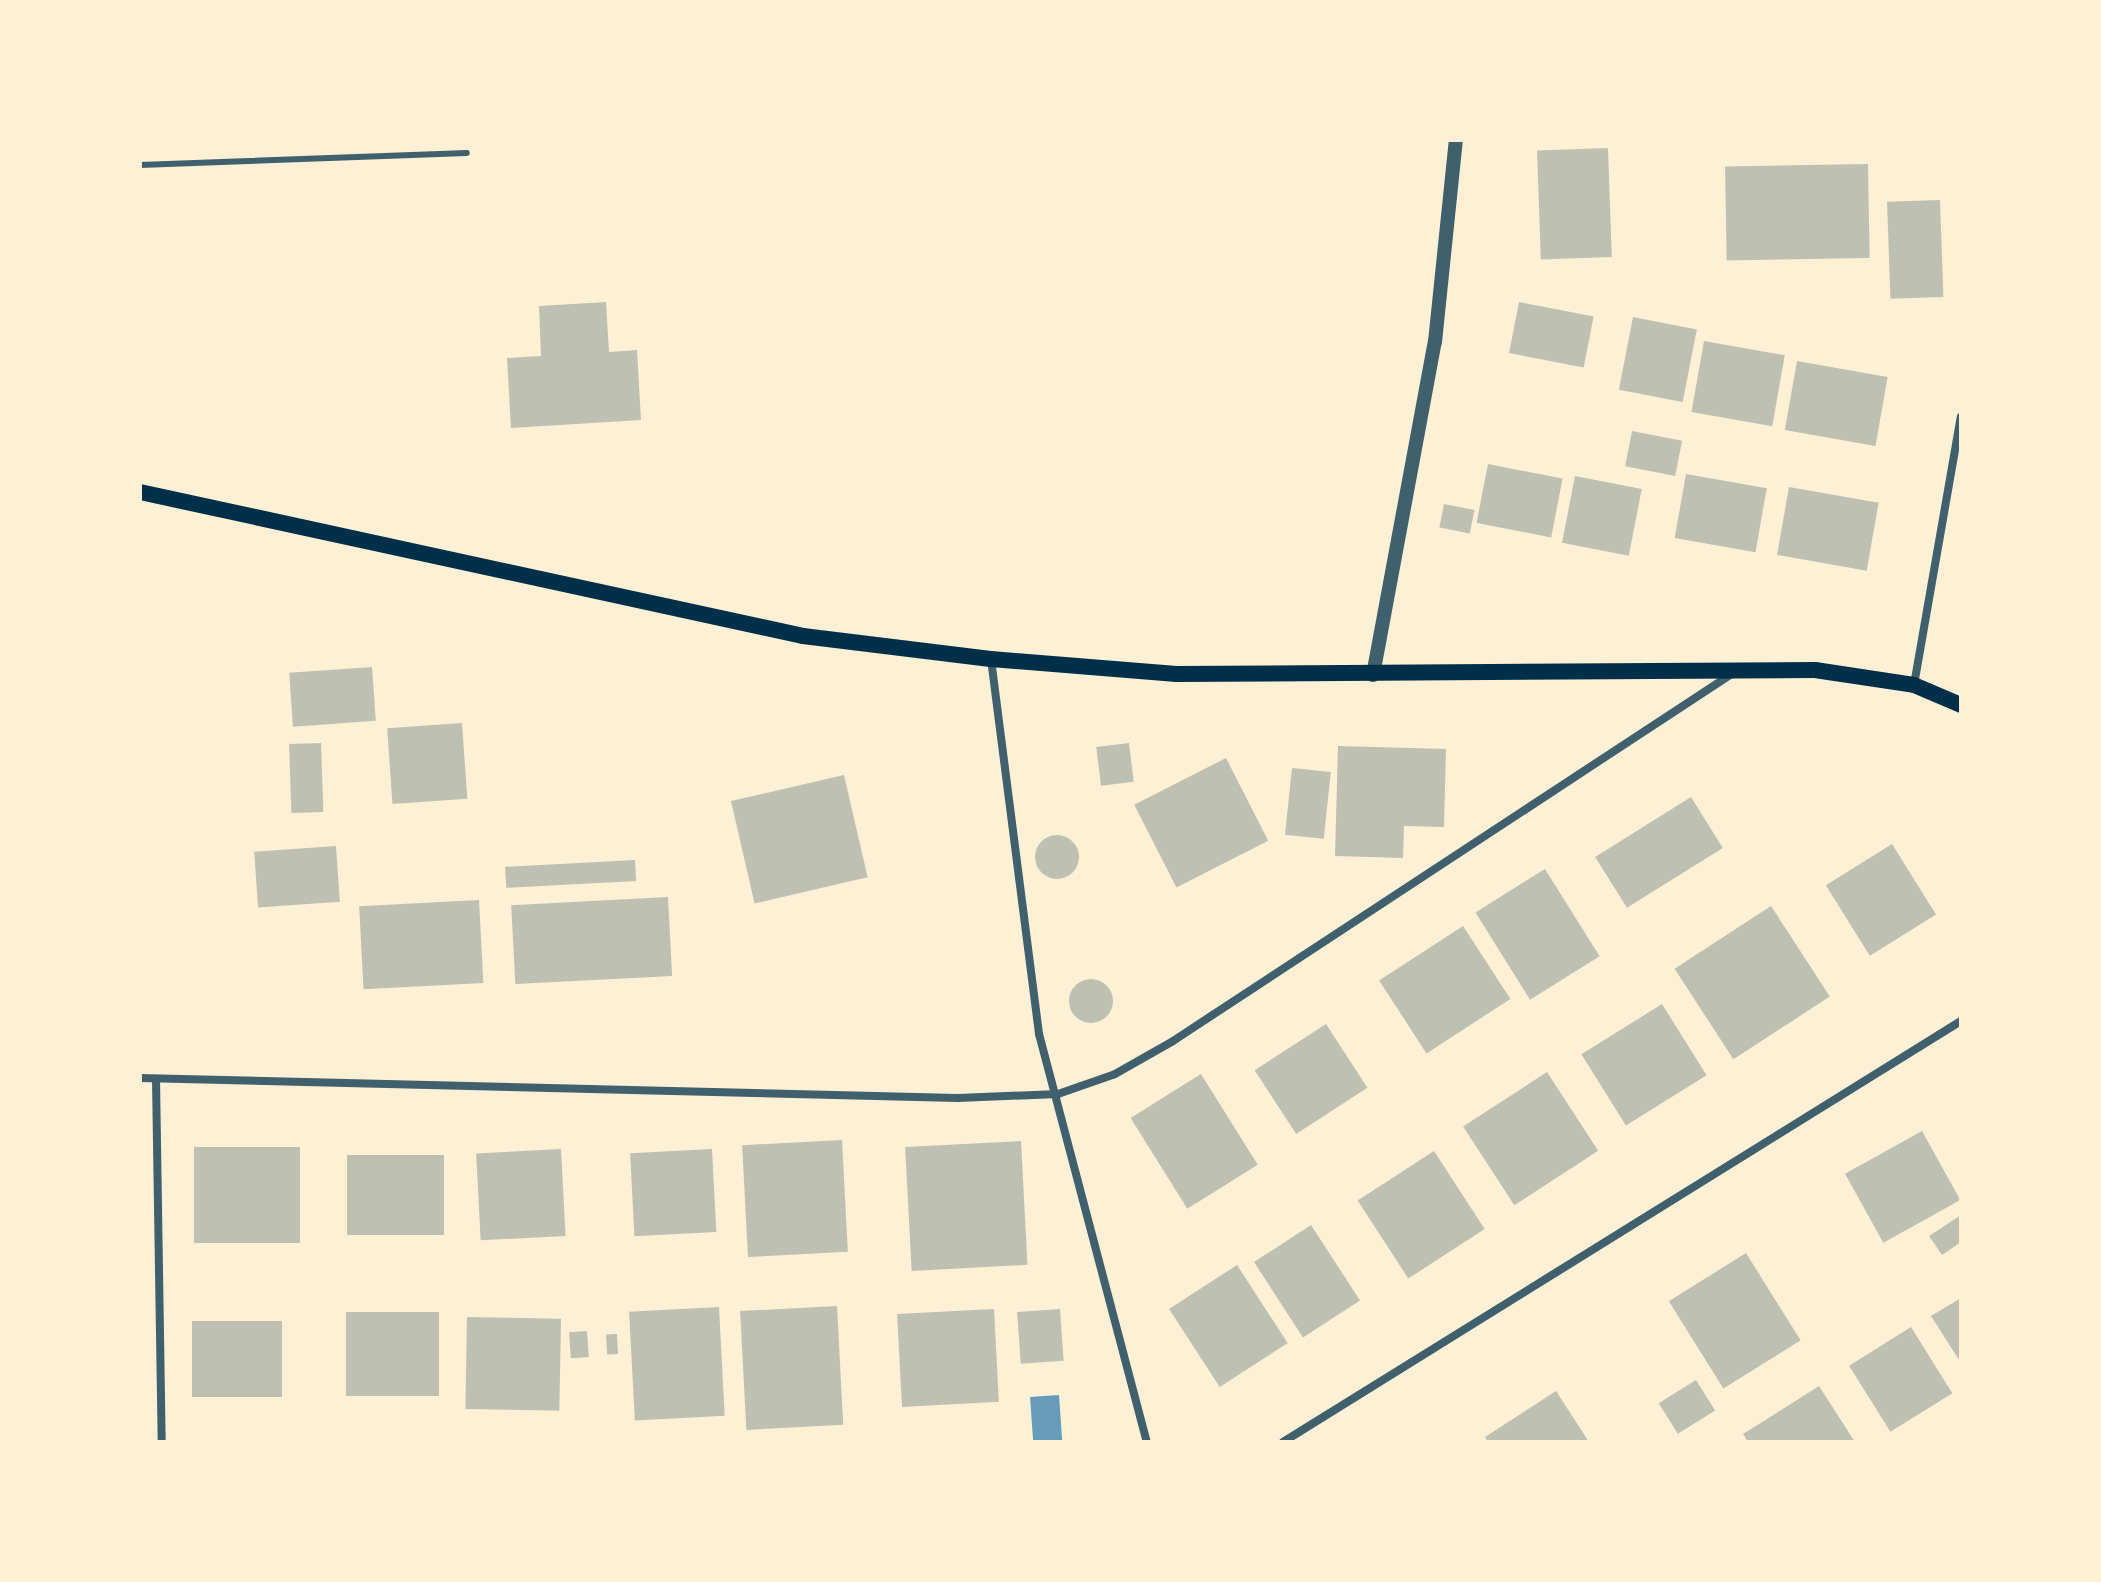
<!DOCTYPE html>
<html>
<head>
<meta charset="utf-8">
<style>
	body { margin:0 }
	#map { position:relative; width:2101px; height:1582px; overflow:hidden; background:#fdf0d5; font-family:Lato,sans-serif }
	div>[style] { position:absolute }
	.water>* { inset:0; background:#669bbc; transform-origin:0 0 }
	.building>* { inset:0; background:#bec0b2; transform-origin:0 0 }
	.round { border-radius:50% }
	.service>* { height:6px; margin:-3px; padding:0 3px; transform-origin:3px; border-radius:3px; background:#3f606c }
	.minor>* { height:8px; margin:-4px; padding:0 4px; transform-origin:4px; border-radius:4px; background:#3f606c }
	.tertiary>* { height:14px; margin:-7px; padding:0 7px; transform-origin:7px; border-radius:7px; background:#3f606c }
	.secondary>* { height:16px; margin:-8px; padding:0 8px; transform-origin:8px; border-radius:8px; background:#003049 }
	span { translate:-50% -50%; white-space:nowrap; text-align:center; line-height:1.15; -webkit-text-stroke:8px #fdf0d5; paint-order:stroke }
	.frame { position:absolute; inset:0; border:142px solid #fdf0d5; pointer-events:none }
</style>
</head>
<body>
<div id="map">
	<div class="water">
		<div style="left:1059px;top:1395px;width:47px;height:29px;rotate:86deg"></div>
	</div>
	<div class="building">
		<div style="left:1608px;top:148px;width:109px;height:71px;rotate:88deg"></div>
		<div style="left:1868px;top:164px;width:94px;height:143px;rotate:89deg"></div>
		<div style="left:1940px;top:200px;width:97px;height:53px;rotate:88deg"></div>
		<div style="clip-path:polygon(606px 302px,609px 352px,637px 350px,641px 420px,511px 428px,507px 358px,541px 356px,539px 306px)"></div>
		<div style="left:1519px;top:302px;width:76px;height:52px;rotate:11deg"></div>
		<div style="left:1633px;top:317px;width:65px;height:74px;rotate:11deg"></div>
		<div style="left:1704px;top:341px;width:82px;height:72px;rotate:10deg"></div>
		<div style="left:1797px;top:361px;width:92px;height:70px;rotate:10deg"></div>
		<div style="left:1632px;top:431px;width:51px;height:36px;rotate:11deg"></div>
		<div style="left:1488px;top:464px;width:76px;height:60px;rotate:11deg"></div>
		<div style="left:1686px;top:474px;width:82px;height:65px;rotate:10deg"></div>
		<div style="left:1575px;top:476px;width:68px;height:68px;rotate:11deg"></div>
		<div style="left:1789px;top:487px;width:91px;height:69px;rotate:10deg"></div>
		<div style="left:1444px;top:504px;width:31px;height:24px;rotate:11deg"></div>
		<div style="left:372px;top:667px;width:54px;height:83px;rotate:86deg"></div>
		<div style="left:462px;top:723px;width:76px;height:75px;rotate:86deg"></div>
		<div style="left:321px;top:743px;width:69px;height:32px;rotate:88deg"></div>
		<div style="left:1129px;top:743px;width:39px;height:33px;rotate:83deg"></div>
		<div style="clip-path:polygon(1338px 746px,1446px 749px,1444px 827px,1404px 826px,1403px 858px,1335px 856px)"></div>
		<div style="left:1226px;top:758px;width:93px;height:103px;rotate:63deg"></div>
		<div style="left:1292px;top:768px;width:39px;height:67px;rotate:6deg"></div>
		<div style="left:844px;top:775px;width:105px;height:116px;rotate:77deg"></div>
		<div style="left:1691px;top:797px;width:60px;height:113px;rotate:58deg"></div>
		<div class="round" style="left:1035px;top:835px;width:44px;height:44px"></div>
		<div style="left:1892px;top:844px;width:83px;height:78px;rotate:58deg"></div>
		<div style="left:336px;top:846px;width:56px;height:82px;rotate:86deg"></div>
		<div style="left:635px;top:860px;width:21px;height:130px;rotate:87deg"></div>
		<div style="left:1545px;top:869px;width:103px;height:82px;rotate:58deg"></div>
		<div style="left:668px;top:897px;width:79px;height:157px;rotate:87deg"></div>
		<div style="left:479px;top:900px;width:83px;height:120px;rotate:87deg"></div>
		<div style="left:1771px;top:906px;width:108px;height:115px;rotate:57deg"></div>
		<div style="left:1463px;top:926px;width:87px;height:100px;rotate:57deg"></div>
		<div class="round" style="left:1069px;top:979px;width:44px;height:44px"></div>
		<div style="left:1662px;top:1004px;width:84px;height:95px;rotate:58deg"></div>
		<div style="left:1326px;top:1024px;width:76px;height:85px;rotate:57deg"></div>
		<div style="left:1547px;top:1072px;width:94px;height:100px;rotate:57deg"></div>
		<div style="left:1201px;top:1074px;width:107px;height:83px;rotate:58deg"></div>
		<div style="left:1922px;top:1131px;width:79px;height:88px;rotate:61deg"></div>
		<div style="left:842px;top:1140px;width:112px;height:100px;rotate:87deg"></div>
		<div style="left:1021px;top:1141px;width:124px;height:116px;rotate:87deg"></div>
		<div style="left:194px;top:1147px;width:106px;height:96px"></div>
		<div style="left:561px;top:1149px;width:87px;height:85px;rotate:87deg"></div>
		<div style="left:712px;top:1149px;width:83px;height:82px;rotate:87deg"></div>
		<div style="left:1434px;top:1151px;width:93px;height:91px;rotate:57deg"></div>
		<div style="left:347px;top:1155px;width:97px;height:80px"></div>
		<div style="clip-path:polygon(1961px 1215px,1961px 1242px,1942px 1255px,1929px 1236px)"></div>
		<div style="left:1311px;top:1225px;width:90px;height:68px;rotate:57deg"></div>
		<div style="left:1746px;top:1253px;width:103px;height:91px;rotate:58deg"></div>
		<div style="left:1237px;top:1265px;width:93px;height:81px;rotate:57deg"></div>
		<div style="clip-path:polygon(1961px 1298px,1961px 1363px,1931px 1316px)"></div>
		<div style="left:837px;top:1306px;width:119px;height:97px;rotate:87deg"></div>
		<div style="left:719px;top:1307px;width:109px;height:90px;rotate:87deg"></div>
		<div style="left:994px;top:1309px;width:93px;height:97px;rotate:87deg"></div>
		<div style="left:1060px;top:1309px;width:52px;height:43px;rotate:86deg"></div>
		<div style="left:346px;top:1312px;width:93px;height:84px"></div>
		<div style="left:467px;top:1317px;width:94px;height:92px;rotate:1deg"></div>
		<div style="left:192px;top:1321px;width:90px;height:76px"></div>
		<div style="left:1911px;top:1327px;width:78px;height:73px;rotate:58deg"></div>
		<div style="left:587px;top:1331px;width:26px;height:18px;rotate:86deg"></div>
		<div style="left:617px;top:1334px;width:20px;height:11px;rotate:87deg"></div>
		<div style="left:1696px;top:1380px;width:36px;height:44px;rotate:58deg"></div>
		<div style="clip-path:polygon(1819px 1386px,1855px 1442px,1748px 1442px,1743px 1434px)"></div>
		<div style="clip-path:polygon(1556px 1391px,1589px 1442px,1488px 1442px,1485px 1437px)"></div>
	</div>
	<div class="service">
		<div style="left:140px;top:165px;width:327px;rotate:-2.1deg"></div>
	</div>
	<div class="minor">
		<div style="left:991px;top:659px;width:378px;rotate:82.7deg"></div>
		<div style="left:1039px;top:1034px;width:422px;rotate:75.2deg"></div>
		<div style="left:1914px;top:685px;width:272px;rotate:-80.1deg"></div>
		<div style="left:140px;top:1078px;width:818px;rotate:1.4deg"></div>
		<div style="left:958px;top:1098px;width:100px;rotate:-2.3deg"></div>
		<div style="left:1058px;top:1094px;width:60px;rotate:-19.3deg"></div>
		<div style="left:1115px;top:1074px;width:67px;rotate:-29.6deg"></div>
		<div style="left:1173px;top:1041px;width:670px;rotate:-33.31deg"></div>
		<div style="left:156px;top:1079px;width:363px;rotate:89.1deg"></div>
		<div style="left:1283px;top:1442px;width:798px;rotate:-31.84deg"></div>
	</div>
	<div class="tertiary">
		<div style="left:1373px;top:675px;width:339px;rotate:-79.5deg"></div>
		<div style="left:1435px;top:342px;width:203px;rotate:-84.1deg"></div>
	</div>
	<div class="secondary">
		<div style="left:140px;top:492px;width:678px;rotate:12.25deg"></div>
		<div style="left:803px;top:636px;width:189px;rotate:7deg"></div>
		<div style="left:991px;top:659px;width:186px;rotate:4.6deg"></div>
		<div style="left:1176px;top:674px;width:639px;rotate:-0.36deg"></div>
		<div style="left:1815px;top:670px;width:100px;rotate:8.6deg"></div>
		<div style="left:1914px;top:685px;width:51px;rotate:23.1deg"></div>
	</div>
	<div class="frame"></div>
</div>
</body>
</html>
